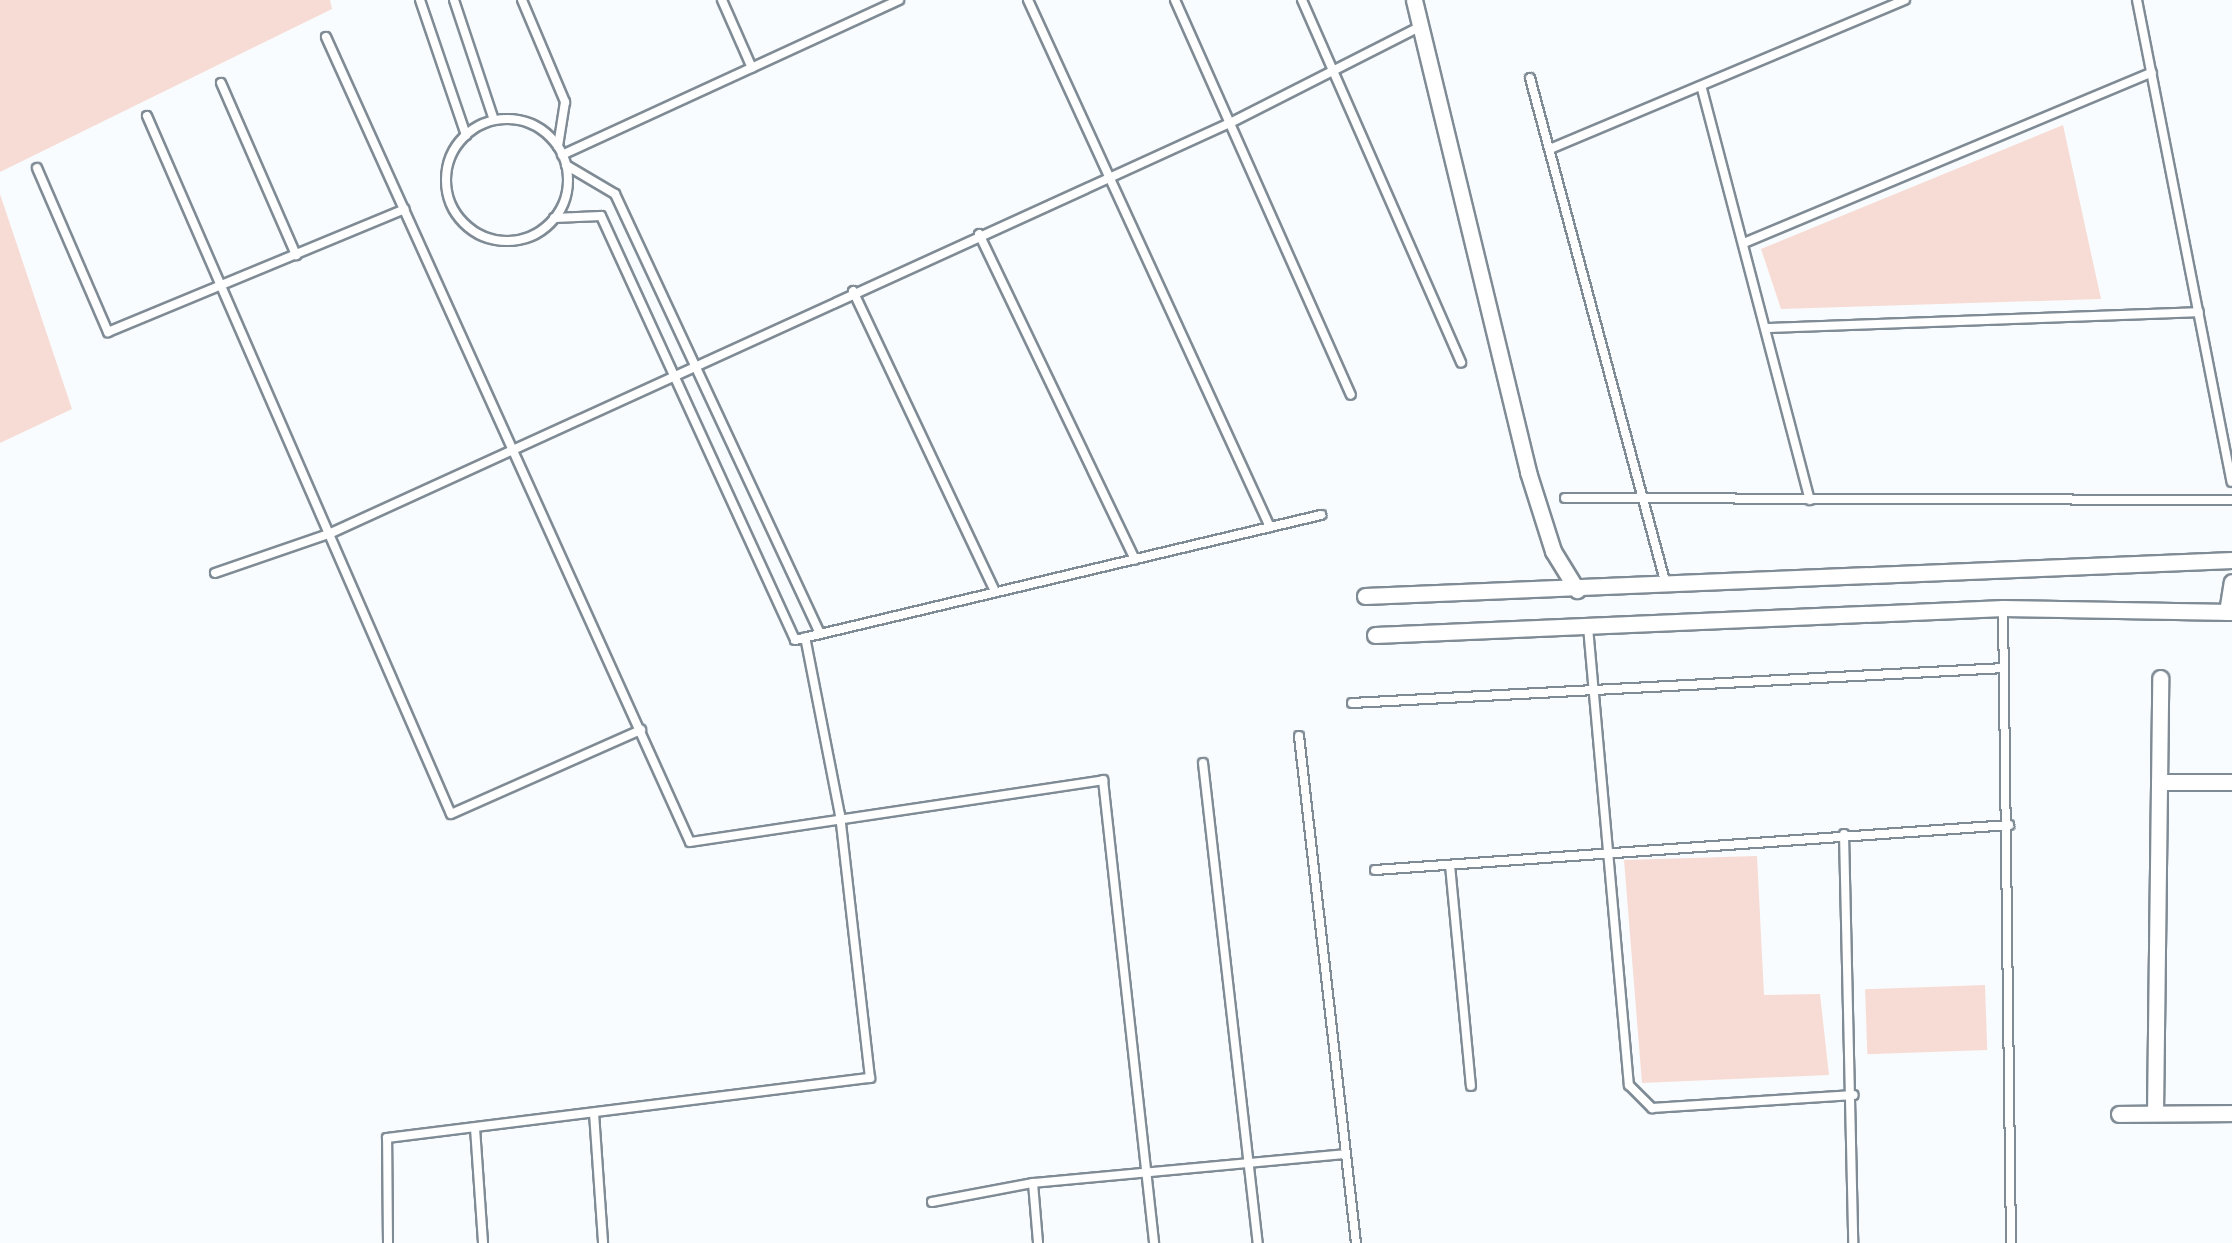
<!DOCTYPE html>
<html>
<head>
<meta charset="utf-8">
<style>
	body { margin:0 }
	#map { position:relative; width:2232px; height:1243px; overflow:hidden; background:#f9fcfe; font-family:Poppins,sans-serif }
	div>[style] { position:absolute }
	.green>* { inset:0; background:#f7dcd5; transform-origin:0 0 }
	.roads { filter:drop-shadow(2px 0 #7f8b95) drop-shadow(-2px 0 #7f8b95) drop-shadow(0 2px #7f8b95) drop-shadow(0 -2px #7f8b95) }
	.service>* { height:8px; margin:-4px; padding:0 4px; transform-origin:4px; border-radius:4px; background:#fff }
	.service>.ring { margin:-4px; padding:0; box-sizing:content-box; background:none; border:8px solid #fff; border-radius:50% }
	.minor>* { height:15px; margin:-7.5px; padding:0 7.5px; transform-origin:7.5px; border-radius:7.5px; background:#fff }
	span { translate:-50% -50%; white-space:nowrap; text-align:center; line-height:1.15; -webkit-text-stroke:8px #fff; paint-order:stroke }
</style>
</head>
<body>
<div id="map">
	<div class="green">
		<div style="clip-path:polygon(0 0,330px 0,332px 9px,0 172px)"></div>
		<div style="clip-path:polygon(2063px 125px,2101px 299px,1781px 309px,1761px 249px)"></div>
		<div style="clip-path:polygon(0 194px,72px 409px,0 443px)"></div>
		<div style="clip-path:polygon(1757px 856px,1764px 995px,1820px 994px,1829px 1075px,1642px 1083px,1624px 860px)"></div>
		<div style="left:1985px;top:985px;width:65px;height:120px;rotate:88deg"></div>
	</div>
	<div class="roads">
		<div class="service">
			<div style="left:420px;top:0;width:143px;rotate:71.2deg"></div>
			<div style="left:454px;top:0;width:126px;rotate:71.6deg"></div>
			<div style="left:522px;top:0;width:111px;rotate:67.1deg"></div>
			<div style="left:565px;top:102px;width:45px;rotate:99deg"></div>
			<div style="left:722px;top:0;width:74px;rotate:66.2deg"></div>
			<div style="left:1028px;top:0;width:580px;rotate:65.34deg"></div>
			<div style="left:1175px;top:0;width:432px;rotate:66deg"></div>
			<div style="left:1302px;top:0;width:396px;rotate:66.3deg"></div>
			<div style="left:2137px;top:0;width:491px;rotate:78.9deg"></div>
			<div style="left:326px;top:37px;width:883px;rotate:65.67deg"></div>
			<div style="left:690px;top:842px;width:418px;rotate:-8.5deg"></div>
			<div style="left:1103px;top:780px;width:466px;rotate:83.7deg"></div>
			<div style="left:1530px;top:78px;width:525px;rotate:74.98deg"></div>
			<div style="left:221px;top:83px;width:188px;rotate:66.4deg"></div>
			<div style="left:1702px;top:89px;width:425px;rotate:75.3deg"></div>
			<div style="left:147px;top:116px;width:761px;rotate:66.47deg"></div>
			<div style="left:451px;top:814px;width:208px;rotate:-23.9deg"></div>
			<div class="ring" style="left:446px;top:119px;width:114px;height:114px"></div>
			<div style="left:1550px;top:149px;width:385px;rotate:-22.8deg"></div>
			<div style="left:562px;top:155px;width:371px;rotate:-24.7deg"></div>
			<div style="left:566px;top:165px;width:57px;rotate:30.6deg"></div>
			<div style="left:615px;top:194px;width:485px;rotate:65deg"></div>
			<div style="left:37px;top:168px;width:179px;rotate:66.6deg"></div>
			<div style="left:108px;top:332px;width:321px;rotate:-22.5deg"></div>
			<div style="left:554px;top:218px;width:47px;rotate:-2.4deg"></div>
			<div style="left:601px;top:216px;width:466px;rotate:65.4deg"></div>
			<div style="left:795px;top:640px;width:541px;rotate:-13.37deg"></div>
			<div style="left:979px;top:234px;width:361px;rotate:64.4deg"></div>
			<div style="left:1744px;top:243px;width:442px;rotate:-22.7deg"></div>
			<div style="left:853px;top:291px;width:333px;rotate:64.7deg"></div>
			<div style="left:1766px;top:328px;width:433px;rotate:-2.1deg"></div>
			<div style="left:1565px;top:498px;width:667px;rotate:0.17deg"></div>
			<div style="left:215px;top:573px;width:123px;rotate:-19deg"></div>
			<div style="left:331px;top:533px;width:988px;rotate:-24.52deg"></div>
			<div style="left:1230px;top:123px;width:214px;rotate:-26.9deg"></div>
			<div style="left:2003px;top:608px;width:635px;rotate:89.28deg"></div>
			<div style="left:1588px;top:627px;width:460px;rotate:84.9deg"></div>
			<div style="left:1629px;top:1085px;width:33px;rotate:45deg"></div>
			<div style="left:1652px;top:1108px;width:202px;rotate:-3.7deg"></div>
			<div style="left:1352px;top:703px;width:653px;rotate:-3.07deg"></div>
			<div style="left:1299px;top:736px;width:510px;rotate:83.59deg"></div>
			<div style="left:1203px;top:763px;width:483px;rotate:83.5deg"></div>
			<div style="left:1844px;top:834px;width:409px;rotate:88.7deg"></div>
			<div style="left:1450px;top:865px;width:222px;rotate:84.6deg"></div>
			<div style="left:1375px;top:870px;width:636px;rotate:-4.06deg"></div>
			<div style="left:594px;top:1113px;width:130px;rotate:86deg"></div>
			<div style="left:475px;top:1128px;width:115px;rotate:86deg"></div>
			<div style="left:1033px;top:1183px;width:60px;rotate:85.2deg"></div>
			<div style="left:932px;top:1202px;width:103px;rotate:-10.7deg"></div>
			<div style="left:1033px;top:1183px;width:314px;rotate:-5.3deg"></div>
			<div style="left:388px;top:1243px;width:105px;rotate:-90.5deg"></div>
			<div style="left:387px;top:1138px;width:487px;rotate:-7.1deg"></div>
			<div style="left:870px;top:1078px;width:265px;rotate:-96.5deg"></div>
			<div style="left:840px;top:815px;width:181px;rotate:-101.1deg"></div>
		</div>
		<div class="minor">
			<div style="left:1414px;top:0;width:486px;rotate:76.4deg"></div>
			<div style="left:1528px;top:472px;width:83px;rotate:72.4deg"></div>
			<div style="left:1553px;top:551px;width:46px;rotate:58.4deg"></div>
			<div style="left:1365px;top:596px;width:868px;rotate:-2.38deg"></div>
			<div style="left:2227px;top:612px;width:30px;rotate:-81deg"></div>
			<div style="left:1375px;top:635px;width:629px;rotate:-2.46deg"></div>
			<div style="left:2003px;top:608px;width:229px;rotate:1deg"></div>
			<div style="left:2159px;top:782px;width:73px"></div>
			<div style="left:2155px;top:1113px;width:435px;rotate:-89.3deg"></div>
			<div style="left:2119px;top:1114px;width:113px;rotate:-0.5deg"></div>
		</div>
	</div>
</div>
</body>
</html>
